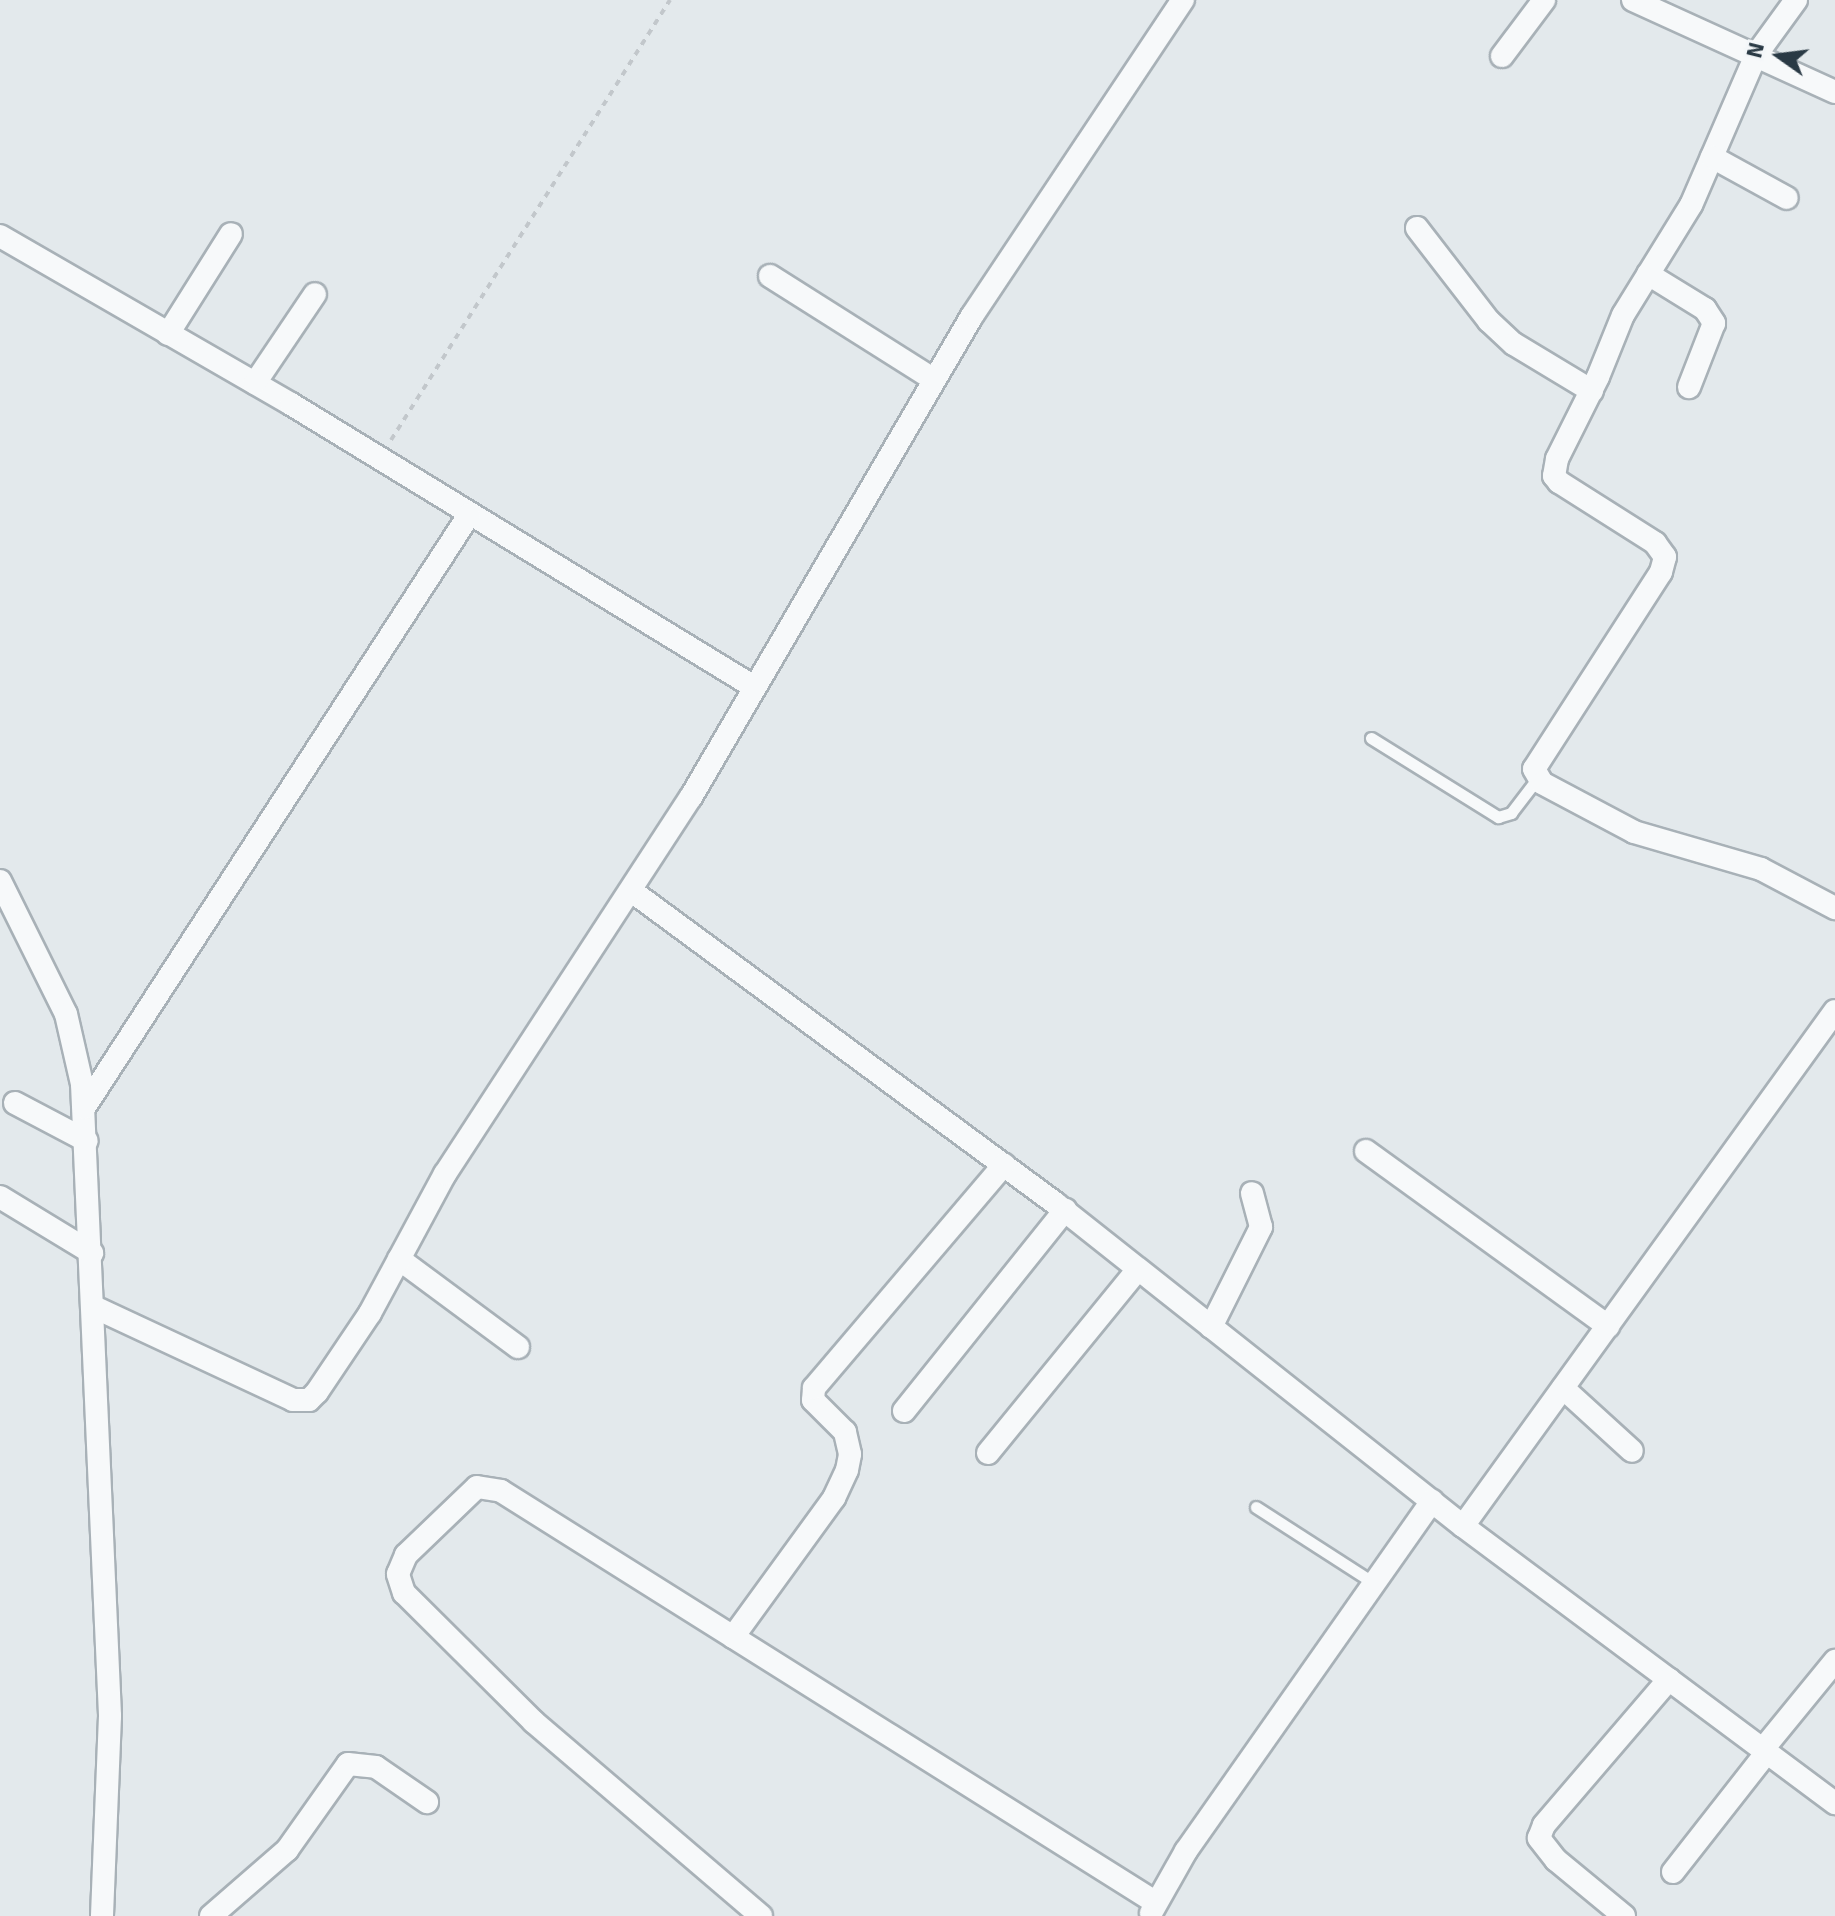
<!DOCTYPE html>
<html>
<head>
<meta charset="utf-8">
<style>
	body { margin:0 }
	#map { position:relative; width:1835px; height:1916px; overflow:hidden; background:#e3e9ec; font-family:Signika,sans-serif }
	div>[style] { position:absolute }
	.path>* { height:4px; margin-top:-2px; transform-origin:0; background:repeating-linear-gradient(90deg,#c2c7cb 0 6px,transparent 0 12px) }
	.roads { filter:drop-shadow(2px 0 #a8b1b7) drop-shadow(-2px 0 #a8b1b7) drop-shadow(0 2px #a8b1b7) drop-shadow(0 -2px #a8b1b7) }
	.lane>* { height:11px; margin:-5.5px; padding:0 5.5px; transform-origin:5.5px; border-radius:5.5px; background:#f7f9fa }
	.street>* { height:22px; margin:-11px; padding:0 11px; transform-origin:11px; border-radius:11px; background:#f7f9fa }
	span { translate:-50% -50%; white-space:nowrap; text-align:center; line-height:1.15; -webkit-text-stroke:7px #f4f7f9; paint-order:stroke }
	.north { position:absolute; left:1739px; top:16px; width:80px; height:80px; -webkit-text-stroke:6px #f4f7f9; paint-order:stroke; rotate:284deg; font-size:22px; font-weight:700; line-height:32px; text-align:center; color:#2a3a45 }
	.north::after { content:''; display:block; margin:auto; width:28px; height:36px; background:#2a3a45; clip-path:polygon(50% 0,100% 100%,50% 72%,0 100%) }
</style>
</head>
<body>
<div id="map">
	<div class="path">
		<div style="left:391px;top:440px;width:521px;rotate:-57.62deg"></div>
	</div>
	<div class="roads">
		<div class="lane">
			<div style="left:1371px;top:738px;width:150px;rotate:31.9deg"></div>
			<div style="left:1498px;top:817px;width:14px;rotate:-17deg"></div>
			<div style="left:1511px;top:813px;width:43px;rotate:-52.6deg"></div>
			<div style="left:1256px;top:1507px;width:140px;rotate:32.8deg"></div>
		</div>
		<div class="street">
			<div style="left:1633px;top:0;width:222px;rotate:24.5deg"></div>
			<div style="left:1796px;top:0;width:68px;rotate:126deg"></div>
			<div style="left:1756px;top:55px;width:163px;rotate:113.4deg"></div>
			<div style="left:1691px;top:205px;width:129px;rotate:121.7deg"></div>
			<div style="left:1623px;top:315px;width:67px;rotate:112deg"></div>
			<div style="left:1598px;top:377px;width:92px;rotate:116.6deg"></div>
			<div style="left:1557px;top:459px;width:17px;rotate:100deg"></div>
			<div style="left:1554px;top:476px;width:8px;rotate:50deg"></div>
			<div style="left:1559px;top:482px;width:114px;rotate:32.4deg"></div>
			<div style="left:1655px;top:543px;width:17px;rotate:54deg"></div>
			<div style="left:1665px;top:557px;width:16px;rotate:105deg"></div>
			<div style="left:1661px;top:572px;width:234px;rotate:122.8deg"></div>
			<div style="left:1534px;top:769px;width:16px;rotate:60deg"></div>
			<div style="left:1542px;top:783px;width:104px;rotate:28deg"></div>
			<div style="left:1634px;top:832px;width:132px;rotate:16.2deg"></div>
			<div style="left:1761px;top:869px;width:84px;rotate:27.8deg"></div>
			<div style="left:1502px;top:56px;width:70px;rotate:-53.1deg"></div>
			<div style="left:1712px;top:157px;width:85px;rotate:28.7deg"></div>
			<div style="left:1417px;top:228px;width:118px;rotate:52.3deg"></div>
			<div style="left:1489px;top:321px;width:34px;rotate:43deg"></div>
			<div style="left:1514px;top:344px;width:91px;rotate:31.1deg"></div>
			<div style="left:0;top:236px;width:336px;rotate:30deg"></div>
			<div style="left:291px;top:404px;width:543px;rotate:31.43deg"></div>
			<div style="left:1648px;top:274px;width:67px;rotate:31.6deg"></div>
			<div style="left:1705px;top:309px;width:17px;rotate:57deg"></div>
			<div style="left:1714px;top:323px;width:69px;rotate:111.3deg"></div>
			<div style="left:770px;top:276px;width:193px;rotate:32.3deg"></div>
			<div style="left:168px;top:334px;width:118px;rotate:-57.8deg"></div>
			<div style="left:255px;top:383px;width:107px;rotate:-56deg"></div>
			<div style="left:0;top:881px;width:148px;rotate:63.6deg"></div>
			<div style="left:66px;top:1014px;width:72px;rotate:77.1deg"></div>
			<div style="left:82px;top:1084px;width:633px;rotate:87.46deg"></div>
			<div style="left:110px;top:1716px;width:200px;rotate:92.3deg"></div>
			<div style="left:633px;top:892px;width:524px;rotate:36.39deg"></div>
			<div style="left:1055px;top:1203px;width:520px;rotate:38.37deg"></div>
			<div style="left:1463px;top:1526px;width:464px;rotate:36.7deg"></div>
			<div style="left:15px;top:1103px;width:81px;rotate:27.8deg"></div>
			<div style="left:84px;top:1108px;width:707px;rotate:-57.01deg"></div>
			<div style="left:1366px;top:1151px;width:299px;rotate:35.9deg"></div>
			<div style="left:0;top:1197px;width:108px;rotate:31.3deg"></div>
			<div style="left:399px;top:1259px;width:148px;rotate:36.5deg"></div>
			<div style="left:94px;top:1307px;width:220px;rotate:25deg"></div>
			<div style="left:293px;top:1400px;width:16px"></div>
			<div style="left:309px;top:1400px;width:11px;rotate:-45deg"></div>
			<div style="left:317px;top:1392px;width:95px;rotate:-56.1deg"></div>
			<div style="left:370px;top:1313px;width:158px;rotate:-61.7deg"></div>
			<div style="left:445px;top:1174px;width:450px;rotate:-56.9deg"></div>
			<div style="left:691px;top:797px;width:557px;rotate:-59.71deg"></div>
			<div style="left:972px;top:316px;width:380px;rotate:-56.3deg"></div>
			<div style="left:1211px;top:1327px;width:112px;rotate:-63.4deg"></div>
			<div style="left:1261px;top:1227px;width:35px;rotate:-105deg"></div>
			<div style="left:1563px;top:1388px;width:93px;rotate:42.4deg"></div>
			<div style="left:904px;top:1411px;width:258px;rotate:-51.3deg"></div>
			<div style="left:988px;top:1453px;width:237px;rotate:-50.8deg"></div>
			<div style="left:1463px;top:1526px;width:635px;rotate:-54.16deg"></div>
			<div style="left:733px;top:1637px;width:172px;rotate:-54deg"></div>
			<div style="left:834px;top:1498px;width:31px;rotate:-65deg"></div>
			<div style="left:847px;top:1470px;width:16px;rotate:-79deg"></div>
			<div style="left:850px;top:1454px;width:23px;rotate:-103deg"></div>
			<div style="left:845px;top:1432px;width:45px;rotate:-135deg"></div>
			<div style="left:813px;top:1400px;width:12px;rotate:-85deg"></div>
			<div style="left:814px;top:1388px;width:293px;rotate:-49.6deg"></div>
			<div style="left:1763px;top:1749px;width:114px;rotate:-50.7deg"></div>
			<div style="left:1673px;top:1872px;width:152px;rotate:-51.9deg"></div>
			<div style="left:1151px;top:1913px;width:71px;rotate:-60.6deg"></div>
			<div style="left:1186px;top:1851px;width:428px;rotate:-54.9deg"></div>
			<div style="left:211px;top:1916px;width:101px;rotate:-41deg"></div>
			<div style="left:287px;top:1850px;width:105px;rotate:-54.7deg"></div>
			<div style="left:348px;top:1764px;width:28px;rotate:6deg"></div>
			<div style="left:376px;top:1767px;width:62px;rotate:34.5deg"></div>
			<div style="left:761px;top:1916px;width:299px;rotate:-139.5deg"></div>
			<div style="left:534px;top:1722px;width:183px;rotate:-135.2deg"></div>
			<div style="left:404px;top:1593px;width:20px;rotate:-108deg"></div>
			<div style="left:398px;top:1574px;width:21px;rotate:-67deg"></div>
			<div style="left:406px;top:1555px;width:98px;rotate:-43.8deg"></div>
			<div style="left:477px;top:1487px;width:24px;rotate:9deg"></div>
			<div style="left:501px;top:1491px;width:772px;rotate:32.15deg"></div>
			<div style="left:1624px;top:1916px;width:88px;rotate:-140.5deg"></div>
			<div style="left:1556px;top:1860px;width:28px;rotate:-128deg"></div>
			<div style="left:1539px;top:1838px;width:14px;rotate:-69deg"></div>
			<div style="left:1544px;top:1825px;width:192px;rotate:-49.4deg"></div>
		</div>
	</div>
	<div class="north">N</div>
</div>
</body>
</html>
